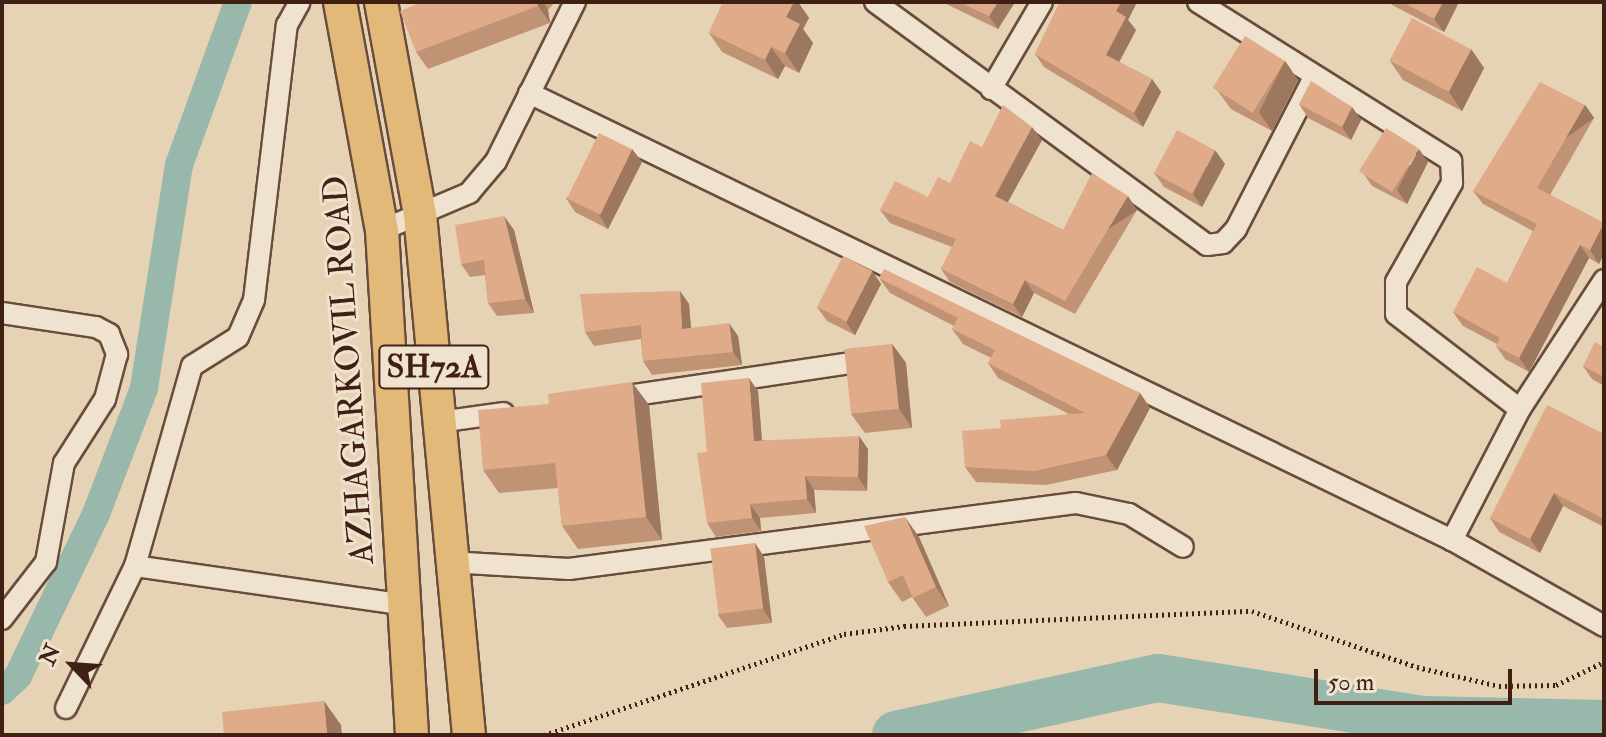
<!DOCTYPE html>
<html>
<head>
<meta charset="utf-8">
<style>
	body { margin:0 }
	#map { position:relative; width:1606px; height:737px; overflow:hidden; background:#e6d2b5; font-family:"IM FELL Double Pica",serif }
	div>[style] { position:absolute }
	.canal>* { height:28px; margin:-14px; padding:0 14px; transform-origin:14px; border-radius:14px; background:#97b8aa }
	.river>* { height:48px; margin:-24px; padding:0 24px; transform-origin:24px; border-radius:24px; background:#97b8aa }
	.path>* { height:5px; margin-top:-2.5px; transform-origin:0; background:repeating-linear-gradient(90deg,#412014 0 2px,transparent 0 6px) }
	.roads { filter:drop-shadow(2px 0 #6a4c3c) drop-shadow(-2px 0 #6a4c3c) drop-shadow(0 2px #6a4c3c) drop-shadow(0 -2px #6a4c3c) }
	.minor>* { height:20px; margin:-10px; padding:0 10px; transform-origin:10px; border-radius:10px; background:#efe2cf }
	.primary>* { height:32px; margin:-16px; padding:0 16px; transform-origin:16px; border-radius:16px; background:#e3b97a }
	.wall>* { inset:0; background:#c19375 }
	.shaded-wall>* { inset:0; background:#9d785f; transform-origin:0 0 }
	.building>* { inset:0; background:#e0ab88; transform-origin:0 0 }
	span { translate:-50% -50%; white-space:nowrap; text-align:center; line-height:1.15; -webkit-text-stroke:6px #efe2cf; paint-order:stroke }
	.shield-label span { padding:2px 6px; background:#efe2cf; border:2px solid; border-radius:6px; -webkit-text-stroke-width:0 }
	.shield-label { font-size:32px; color:#412014; font-weight:700 }
	.street-label { font-size:34px; color:#412014 }
	.frame { position:absolute; inset:0; border:4px solid #412014; pointer-events:none }
	.north { position:absolute; left:32px; top:625px; width:80px; height:80px; -webkit-text-stroke:6px #efe2cf; paint-order:stroke; rotate:295deg; font-size:22px; font-weight:700; line-height:32px; text-align:center; color:#412014 }
	.north::after { content:''; display:block; margin:auto; width:28px; height:36px; background:#412014; clip-path:polygon(50% 0,100% 100%,50% 72%,0 100%) }
	.scale { position:absolute; left:1314px; top:669px; width:198px; height:36px; box-sizing:border-box; border:4px solid #412014; border-top:0; padding-left:10px; font-size:24px; line-height:28px; white-space:nowrap; color:#412014; -webkit-text-stroke:6px #efe2cf; paint-order:stroke }
</style>
</head>
<body>
<div id="map">
	<div class="canal">
		<div style="left:2px;top:691px;width:22px;rotate:-43deg"></div>
		<div style="left:18px;top:676px;width:180px;rotate:-64.3deg"></div>
		<div style="left:96px;top:514px;width:135px;rotate:-69.1deg"></div>
		<div style="left:144px;top:388px;width:226px;rotate:-81.1deg"></div>
		<div style="left:179px;top:165px;width:173px;rotate:-70.1deg"></div>
	</div>
	<div class="river">
		<div style="left:896px;top:735px;width:268px;rotate:-12.3deg"></div>
		<div style="left:1158px;top:678px;width:269px;rotate:9deg"></div>
		<div style="left:1424px;top:720px;width:180px;rotate:1.3deg"></div>
	</div>
	<div class="path">
		<div style="left:544px;top:735px;width:317px;rotate:-18.6deg"></div>
		<div style="left:844px;top:634px;width:61px;rotate:-7.6deg"></div>
		<div style="left:904px;top:626px;width:348px;rotate:-2.5deg"></div>
		<div style="left:1252px;top:611px;width:174px;rotate:18.7deg"></div>
		<div style="left:1417px;top:667px;width:84px;rotate:13deg"></div>
		<div style="left:1499px;top:686px;width:57px;rotate:-1deg"></div>
		<div style="left:1556px;top:685px;width:53px;rotate:-25.6deg"></div>
	</div>
	<div class="roads">
		<div class="minor">
			<div style="left:875px;top:2px;width:411px;rotate:36.2deg"></div>
			<div style="left:1207px;top:245px;width:16px;rotate:-7deg"></div>
			<div style="left:1223px;top:243px;width:19px;rotate:-47deg"></div>
			<div style="left:1236px;top:229px;width:166px;rotate:-62.8deg"></div>
			<div style="left:1198px;top:2px;width:299px;rotate:32.1deg"></div>
			<div style="left:1451px;top:161px;width:22px;rotate:87deg"></div>
			<div style="left:1452px;top:183px;width:114px;rotate:119.5deg"></div>
			<div style="left:1396px;top:282px;width:32px;rotate:90deg"></div>
			<div style="left:1396px;top:314px;width:156px;rotate:37.5deg"></div>
			<div style="left:1520px;top:409px;width:148px;rotate:117.4deg"></div>
			<div style="left:1452px;top:540px;width:175px;rotate:29.5deg"></div>
			<div style="left:991px;top:89px;width:101px;rotate:-59.6deg"></div>
			<div style="left:529px;top:93px;width:1026px;rotate:25.84deg"></div>
			<div style="left:382px;top:230px;width:95px;rotate:-23deg"></div>
			<div style="left:469px;top:193px;width:42px;rotate:-49.8deg"></div>
			<div style="left:496px;top:161px;width:178px;rotate:-63.6deg"></div>
			<div style="left:2px;top:313px;width:95px;rotate:8.5deg"></div>
			<div style="left:96px;top:327px;width:15px;rotate:28deg"></div>
			<div style="left:109px;top:334px;width:22px;rotate:68deg"></div>
			<div style="left:117px;top:354px;width:47px;rotate:104.9deg"></div>
			<div style="left:105px;top:399px;width:76px;rotate:122.6deg"></div>
			<div style="left:64px;top:463px;width:101px;rotate:100.3deg"></div>
			<div style="left:46px;top:562px;width:72px;rotate:127.7deg"></div>
			<div style="left:614px;top:398px;width:240px;rotate:-8.4deg"></div>
			<div style="left:1520px;top:409px;width:154px;rotate:-56.9deg"></div>
			<div style="left:439px;top:422px;width:65px;rotate:-8deg"></div>
			<div style="left:449px;top:562px;width:120px;rotate:3.3deg"></div>
			<div style="left:569px;top:569px;width:511px;rotate:-7.42deg"></div>
			<div style="left:1076px;top:503px;width:54px;rotate:11.7deg"></div>
			<div style="left:1129px;top:514px;width:63px;rotate:31.4deg"></div>
			<div style="left:135px;top:566px;width:272px;rotate:8.2deg"></div>
			<div style="left:66px;top:708px;width:158px;rotate:-64.1deg"></div>
			<div style="left:135px;top:566px;width:208px;rotate:-74.1deg"></div>
			<div style="left:192px;top:366px;width:54px;rotate:-32.2deg"></div>
			<div style="left:238px;top:337px;width:40px;rotate:-66.6deg"></div>
			<div style="left:254px;top:300px;width:277px;rotate:-83.2deg"></div>
			<div style="left:287px;top:25px;width:26px;rotate:-61deg"></div>
		</div>
		<div class="primary">
			<div style="left:340px;top:2px;width:232px;rotate:79.6deg"></div>
			<div style="left:382px;top:230px;width:506px;rotate:86.6deg"></div>
			<div style="left:381px;top:2px;width:216px;rotate:79.6deg"></div>
			<div style="left:420px;top:214px;width:523px;rotate:84.63deg"></div>
		</div>
	</div>
	<div class="wall">
		<div style="clip-path:polygon(423px 2px,555px 2px,548px 10px,550px 23px,428px 69px,416px 52px)"></div>
		<div style="clip-path:polygon(723px 2px,798px 2px,809px 18px,803px 29px,813px 43px,799px 73px,785px 66px,778px 79px,722px 52px,709px 33px)"></div>
		<div style="clip-path:polygon(942px 2px,1015px 2px,998px 29px)"></div>
		<div style="clip-path:polygon(1060px 2px,1137px 2px,1128px 20px,1136px 30px,1119px 62px,1152px 79px,1161px 92px,1143px 127px,1044px 67px,1035px 54px)"></div>
		<div style="clip-path:polygon(1389px 2px,1459px 2px,1444px 32px,1392px 5px)"></div>
		<div style="clip-path:polygon(1471px 49px,1484px 68px,1462px 111px,1403px 80px,1390px 61px)"></div>
		<div style="clip-path:polygon(1285px 61px,1298px 80px,1272px 131px,1231px 109px,1217px 90px)"></div>
		<div style="clip-path:polygon(1299px 104px,1352px 107px,1361px 120px,1351px 140px,1308px 118px)"></div>
		<div style="clip-path:polygon(1585px 105px,1594px 118px,1550px 195px,1604px 223px,1599px 264px,1589px 258px,1529px 372px,1505px 359px,1496px 346px,1497px 344px,1463px 326px,1453px 312px,1507px 283px,1533px 231px,1483px 204px,1473px 191px)"></div>
		<div style="clip-path:polygon(1042px 140px,1008px 202px,1063px 230px,1137px 210px,1075px 314px,1034px 293px,1022px 317px,950px 282px,941px 269px,952px 247px,890px 223px,880px 210px,928px 197px,950px 183px,982px 147px)"></div>
		<div style="clip-path:polygon(632px 149px,642px 162px,608px 229px,575px 212px,566px 198px)"></div>
		<div style="clip-path:polygon(1428px 162px,1407px 204px,1372px 186px,1363px 173px)"></div>
		<div style="clip-path:polygon(1225px 164px,1202px 207px,1164px 187px,1154px 173px)"></div>
		<div style="clip-path:polygon(514px 230px,534px 313px,497px 316px,488px 303px,485px 275px,470px 277px,461px 264px)"></div>
		<div style="clip-path:polygon(872px 271px,881px 284px,855px 335px,827px 321px,817px 307px)"></div>
		<div style="clip-path:polygon(879px 278px,1140px 393px,1150px 408px,1117px 470px,1046px 485px,976px 482px,965px 467px,1001px 428px,1069px 414px,998px 378px,988px 363px,991px 358px,963px 344px,952px 329px,954px 326px,890px 293px)"></div>
		<div style="clip-path:polygon(680px 291px,689px 304px,691px 328px,738px 336px,742px 365px,652px 375px,643px 361px,641px 339px,594px 346px,585px 332px)"></div>
		<div style="clip-path:polygon(892px 344px,906px 363px,912px 428px,865px 433px,851px 414px)"></div>
		<div style="clip-path:polygon(1604px 347px,1604px 386px,1592px 379px,1583px 366px)"></div>
		<div style="clip-path:polygon(758px 391px,762px 440px,868px 449px,867px 491px,814px 490px,816px 513px,760px 518px,761px 531px,716px 537px,707px 523px,707px 452px)"></div>
		<div style="clip-path:polygon(649px 405px,662px 540px,578px 549px,562px 526px,558px 488px,499px 493px,483px 470px)"></div>
		<div style="clip-path:polygon(1604px 434px,1604px 527px,1563px 506px,1540px 553px,1499px 532px,1490px 518px)"></div>
		<div style="clip-path:polygon(919px 537px,949px 606px,926px 617px,912px 597px,902px 602px,888px 582px)"></div>
		<div style="clip-path:polygon(755px 543px,764px 557px,772px 623px,727px 628px,718px 615px)"></div>
	</div>
	<div class="shaded-wall">
		<div style="clip-path:polygon(537px 2px,543px 2px,548px 10px,550px 23px,538px 6px)"></div>
		<div style="clip-path:polygon(794px 2px,798px 2px,809px 18px,803px 29px,813px 43px,799px 73px,785px 53px,786px 17px)"></div>
		<div style="clip-path:polygon(998px 2px,1015px 2px,998px 29px,989px 16px)"></div>
		<div style="clip-path:polygon(1121px 2px,1137px 2px,1128px 20px,1136px 30px,1116px 68px,1106px 55px,1116px 11px)"></div>
		<div style="clip-path:polygon(1443px 2px,1459px 2px,1444px 32px,1434px 19px)"></div>
		<div style="clip-path:polygon(771px 47px,785px 66px,778px 79px,765px 60px)"></div>
		<div style="clip-path:polygon(1471px 49px,1484px 68px,1462px 111px,1449px 92px)"></div>
		<div style="clip-path:polygon(1285px 61px,1298px 80px,1272px 131px,1259px 112px)"></div>
		<div style="clip-path:polygon(1152px 79px,1161px 92px,1143px 127px,1134px 113px)"></div>
		<div style="left:1585px;top:105px;width:16px;height:96px;rotate:55deg"></div>
		<div style="clip-path:polygon(1352px 107px,1361px 120px,1351px 140px,1342px 127px)"></div>
		<div style="clip-path:polygon(1032px 127px,1042px 140px,1004px 209px,995px 196px)"></div>
		<div style="clip-path:polygon(632px 149px,642px 162px,608px 229px,599px 215px)"></div>
		<div style="clip-path:polygon(1419px 149px,1428px 162px,1407px 204px,1397px 190px)"></div>
		<div style="clip-path:polygon(1215px 150px,1225px 164px,1202px 207px,1193px 194px)"></div>
		<div style="left:1128px;top:196px;width:17px;height:122px;rotate:57deg"></div>
		<div style="clip-path:polygon(504px 216px,514px 230px,534px 313px,525px 299px)"></div>
		<div style="clip-path:polygon(1604px 223px,1604px 254px,1599px 264px,1590px 250px)"></div>
		<div style="clip-path:polygon(1580px 245px,1589px 258px,1529px 372px,1519px 358px)"></div>
		<div style="clip-path:polygon(872px 271px,881px 284px,855px 335px,846px 322px)"></div>
		<div style="clip-path:polygon(1025px 280px,1034px 293px,1022px 317px,1013px 304px)"></div>
		<div style="clip-path:polygon(680px 291px,689px 304px,692px 342px,682px 329px)"></div>
		<div style="clip-path:polygon(729px 323px,738px 336px,742px 365px,733px 352px)"></div>
		<div style="clip-path:polygon(892px 344px,906px 363px,912px 428px,899px 409px)"></div>
		<div style="clip-path:polygon(749px 378px,758px 391px,763px 454px,754px 441px)"></div>
		<div style="clip-path:polygon(632px 382px,649px 405px,662px 540px,646px 517px)"></div>
		<div style="clip-path:polygon(1140px 393px,1150px 408px,1117px 470px,1106px 455px)"></div>
		<div style="clip-path:polygon(859px 436px,868px 449px,867px 491px,858px 477px)"></div>
		<div style="clip-path:polygon(805px 476px,814px 490px,816px 513px,807px 499px)"></div>
		<div style="clip-path:polygon(1554px 493px,1563px 506px,1540px 553px,1530px 539px)"></div>
		<div style="clip-path:polygon(750px 504px,760px 518px,761px 531px,752px 518px)"></div>
		<div style="clip-path:polygon(905px 517px,919px 537px,949px 606px,936px 587px)"></div>
		<div style="clip-path:polygon(755px 543px,764px 557px,772px 623px,763px 609px)"></div>
		<div style="clip-path:polygon(324px 701px,341px 725px,342px 735px,327px 735px)"></div>
	</div>
	<div class="building">
		<div style="clip-path:polygon(423px 2px,537px 2px,538px 6px,416px 52px,400px 11px)"></div>
		<div style="clip-path:polygon(723px 2px,794px 2px,786px 17px,800px 24px,785px 53px,771px 47px,765px 60px,709px 33px)"></div>
		<div style="clip-path:polygon(959px 2px,998px 2px,989px 16px)"></div>
		<div style="clip-path:polygon(1060px 2px,1121px 2px,1116px 11px,1126px 17px,1106px 55px,1152px 79px,1134px 113px,1035px 54px)"></div>
		<div style="clip-path:polygon(1402px 2px,1443px 2px,1434px 19px)"></div>
		<div style="left:1412px;top:18px;width:67px;height:48px;rotate:28deg"></div>
		<div style="left:1245px;top:36px;width:47px;height:61px;rotate:32deg"></div>
		<div style="clip-path:polygon(1311px 81px,1352px 107px,1342px 127px,1299px 104px)"></div>
		<div style="clip-path:polygon(1540px 82px,1585px 105px,1537px 188px,1604px 223px,1590px 250px,1580px 245px,1519px 358px,1496px 346px,1500px 338px,1453px 312px,1477px 267px,1507px 283px,1537px 224px,1473px 191px)"></div>
		<div style="clip-path:polygon(1003px 105px,1032px 127px,995px 196px,1063px 230px,1092px 173px,1128px 196px,1065px 301px,1025px 280px,1013px 304px,941px 269px,956px 239px,880px 210px,895px 181px,928px 197px,938px 177px,950px 183px,970px 141px,982px 147px)"></div>
		<div style="left:1386px;top:128px;width:39px;height:51px;rotate:32deg"></div>
		<div style="left:1177px;top:130px;width:43px;height:49px;rotate:28deg"></div>
		<div style="left:599px;top:133px;width:37px;height:73px;rotate:26deg"></div>
		<div style="clip-path:polygon(504px 216px,525px 299px,488px 303px,484px 260px,461px 264px,455px 225px)"></div>
		<div style="left:843px;top:256px;width:33px;height:57px;rotate:27deg"></div>
		<div style="clip-path:polygon(884px 269px,1140px 393px,1106px 455px,1035px 471px,965px 467px,962px 431px,1001px 428px,1000px 420px,1085px 413px,988px 363px,995px 350px,952px 329px,958px 318px,879px 278px)"></div>
		<div style="clip-path:polygon(680px 291px,682px 329px,729px 323px,733px 352px,643px 361px,641px 325px,585px 332px,580px 294px)"></div>
		<div style="clip-path:polygon(1595px 342px,1604px 347px,1604px 377px,1583px 366px)"></div>
		<div style="left:892px;top:344px;width:65px;height:48px;rotate:84deg"></div>
		<div style="clip-path:polygon(749px 378px,754px 441px,859px 436px,858px 477px,805px 476px,807px 499px,750px 504px,752px 518px,707px 523px,697px 453px,707px 452px,701px 383px)"></div>
		<div style="clip-path:polygon(632px 382px,646px 517px,562px 526px,555px 463px,483px 470px,478px 410px,549px 404px,548px 394px)"></div>
		<div style="clip-path:polygon(1547px 405px,1604px 434px,1604px 519px,1554px 493px,1530px 539px,1490px 518px)"></div>
		<div style="clip-path:polygon(905px 517px,936px 587px,913px 598px,903px 575px,888px 582px,864px 526px)"></div>
		<div style="left:755px;top:543px;width:66px;height:45px;rotate:83deg"></div>
		<div style="clip-path:polygon(324px 701px,327px 735px,224px 735px,222px 712px)"></div>
	</div>
	<div class="shield-label">
		<span style="left:434px;top:367px">SH72A</span>
	</div>
	<div class="street-label">
		<span style="left:349px;top:370px;rotate:-94deg">AZHAGARKOVIL ROAD</span>
	</div>
	<div class="frame"></div>
	<div class="north">N</div>
	<div class="scale">50 m</div>
</div>
</body>
</html>
